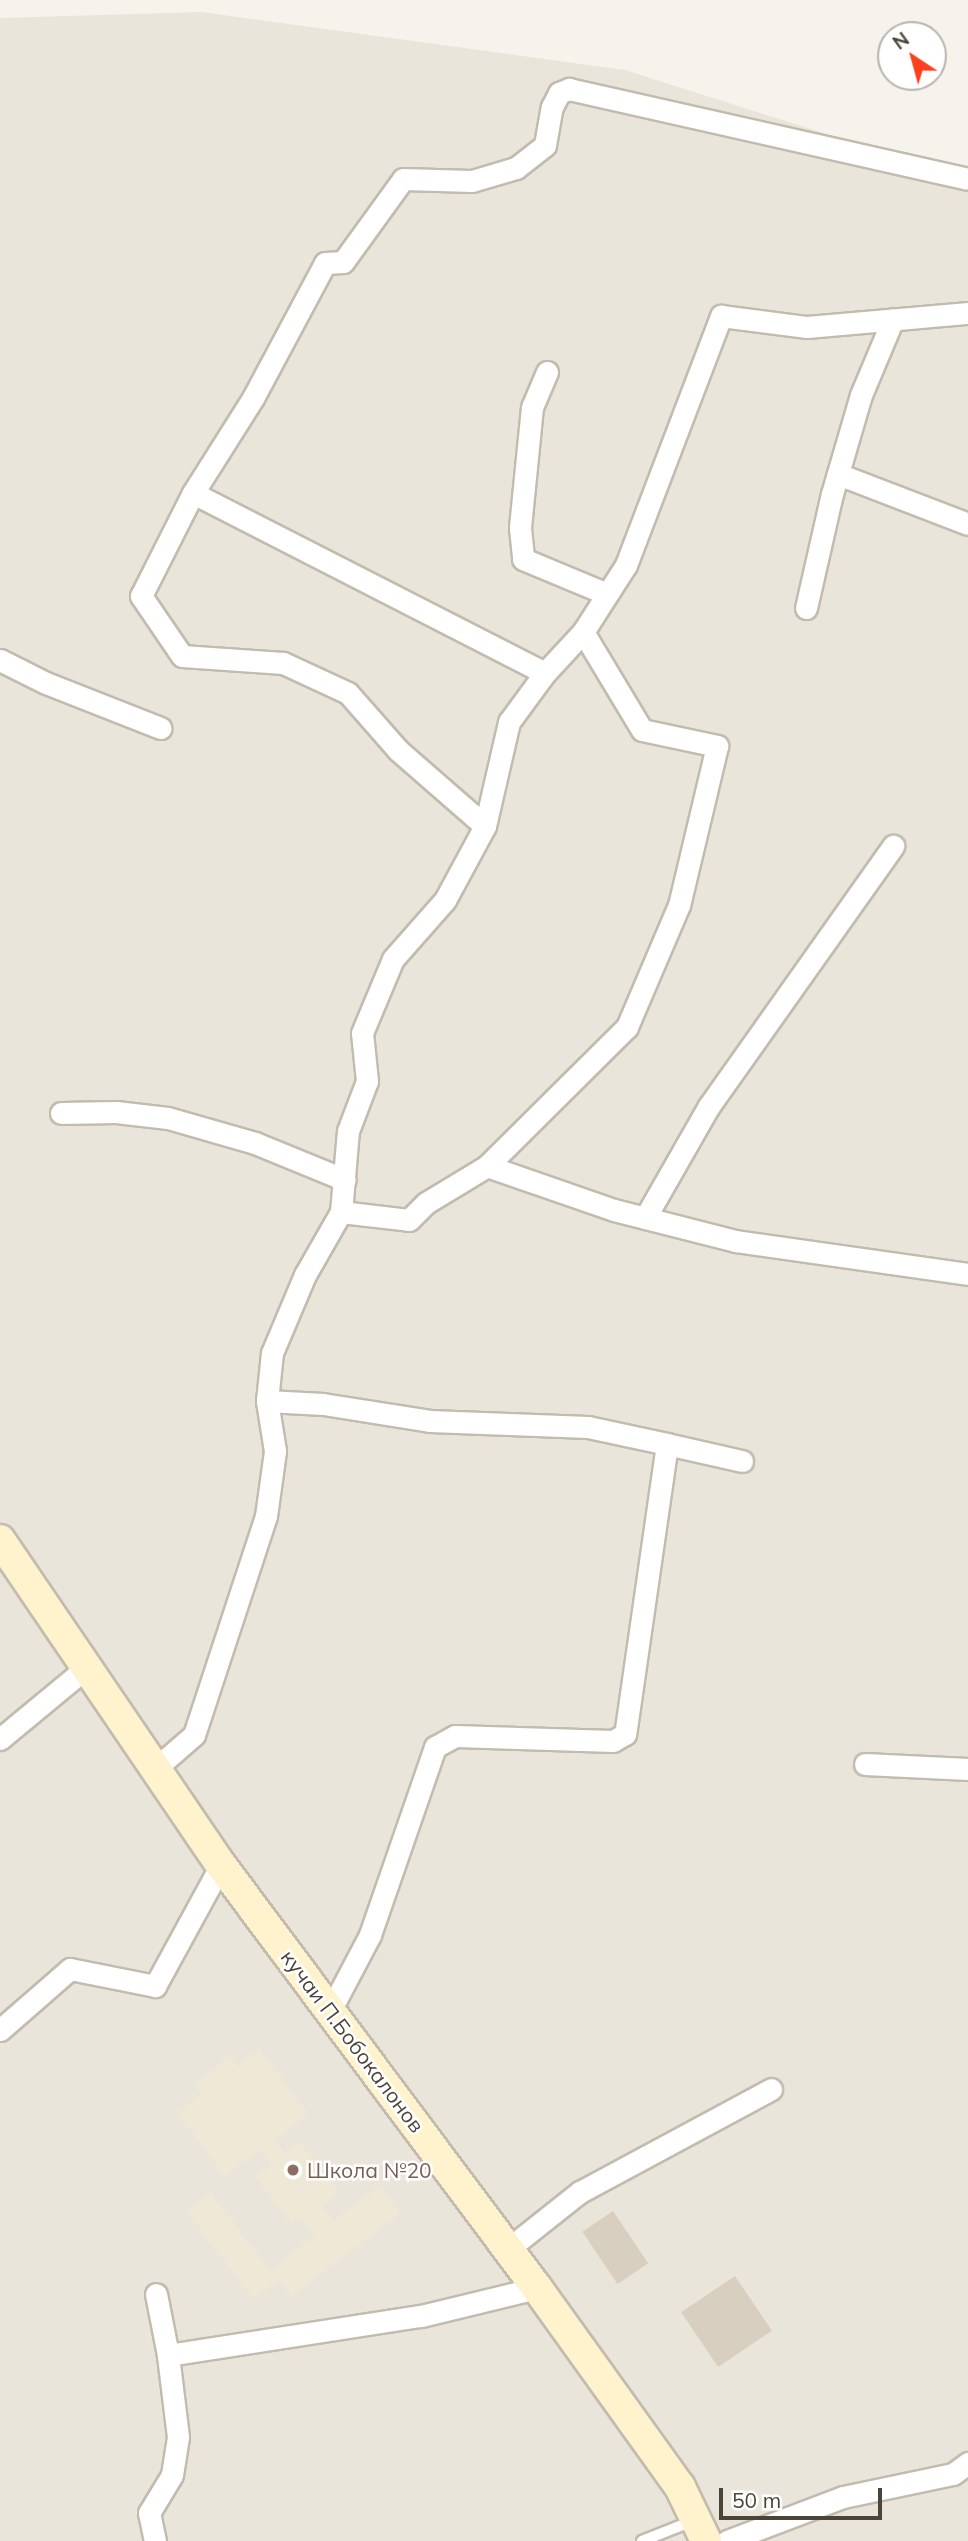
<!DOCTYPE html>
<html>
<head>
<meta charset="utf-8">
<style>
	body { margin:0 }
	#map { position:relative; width:968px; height:2541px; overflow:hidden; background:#f6f3ec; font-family:Mulish,sans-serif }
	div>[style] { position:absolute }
	.residential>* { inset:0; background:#eae5da }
	.education>* { inset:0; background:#efe8d6 }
	.building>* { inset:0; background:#d8cfc1; transform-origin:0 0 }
	.roads { filter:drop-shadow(2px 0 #c2bbae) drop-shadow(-2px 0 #c2bbae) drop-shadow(0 2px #c2bbae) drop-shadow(0 -2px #c2bbae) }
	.lane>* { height:10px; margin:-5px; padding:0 5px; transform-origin:5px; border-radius:5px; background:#fff }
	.street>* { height:21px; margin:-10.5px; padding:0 10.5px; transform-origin:10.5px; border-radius:10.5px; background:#fff }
	.secondary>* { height:30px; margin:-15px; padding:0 15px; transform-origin:15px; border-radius:15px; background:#fff3cd }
	.dots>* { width:19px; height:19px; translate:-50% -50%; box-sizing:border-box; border:4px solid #fff; border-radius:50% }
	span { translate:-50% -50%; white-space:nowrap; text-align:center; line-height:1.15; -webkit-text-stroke:5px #fff; paint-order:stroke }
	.street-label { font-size:21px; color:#4b4439 }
	.education-label { font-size:21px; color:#785e54 }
	.left { translate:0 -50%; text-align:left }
	.north { position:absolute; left:877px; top:21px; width:70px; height:70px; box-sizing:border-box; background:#fff; border:2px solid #b7b4b0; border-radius:50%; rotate:324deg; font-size:19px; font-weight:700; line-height:28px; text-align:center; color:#4b4439 }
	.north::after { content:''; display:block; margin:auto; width:24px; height:32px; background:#fc3f1d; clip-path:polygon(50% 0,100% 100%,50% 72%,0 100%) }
	.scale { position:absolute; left:719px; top:2488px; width:163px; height:32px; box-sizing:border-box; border:4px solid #4b4439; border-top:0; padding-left:9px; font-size:21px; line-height:24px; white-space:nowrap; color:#4b4439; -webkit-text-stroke:5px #fff; paint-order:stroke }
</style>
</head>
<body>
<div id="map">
	<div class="residential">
		<div style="clip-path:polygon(201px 12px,625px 70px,968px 179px,968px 2541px,0 2541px,0 18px)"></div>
	</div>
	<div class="education">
		<div style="clip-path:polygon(259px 2049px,308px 2114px,275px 2140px,284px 2153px,300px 2142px,339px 2193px,322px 2206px,333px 2221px,379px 2186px,400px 2213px,292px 2296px,279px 2280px,253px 2299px,187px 2212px,211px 2193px,270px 2271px,315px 2236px,301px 2218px,292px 2224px,256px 2177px,272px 2165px,260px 2150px,225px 2176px,177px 2113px,202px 2094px,195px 2084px,230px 2057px,238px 2066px)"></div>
	</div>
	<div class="building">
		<div style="left:613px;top:2211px;width:63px;height:37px;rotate:56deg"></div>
		<div style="left:735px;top:2276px;width:66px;height:65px;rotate:56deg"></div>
	</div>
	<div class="roads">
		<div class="lane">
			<div style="left:642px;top:2541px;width:57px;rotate:-21.6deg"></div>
		</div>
		<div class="street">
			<div style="left:547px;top:372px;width:38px;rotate:113deg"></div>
			<div style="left:532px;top:407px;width:122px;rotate:95.7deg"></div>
			<div style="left:520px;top:528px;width:31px;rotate:84deg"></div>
			<div style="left:523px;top:559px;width:91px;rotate:22.6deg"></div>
			<div style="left:838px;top:474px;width:139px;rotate:21deg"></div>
			<div style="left:193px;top:493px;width:395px;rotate:27.1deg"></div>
			<div style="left:545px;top:673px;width:56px;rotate:-47.2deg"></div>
			<div style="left:583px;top:632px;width:80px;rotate:-57.3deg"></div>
			<div style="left:626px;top:565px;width:267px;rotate:-69.1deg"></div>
			<div style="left:721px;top:316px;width:87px;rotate:7.3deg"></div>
			<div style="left:807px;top:327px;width:162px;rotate:-5deg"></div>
			<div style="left:806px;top:608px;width:117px;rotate:-77.2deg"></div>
			<div style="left:832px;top:494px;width:103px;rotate:-73.7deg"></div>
			<div style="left:861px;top:395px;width:82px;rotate:-67.2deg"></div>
			<div style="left:583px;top:632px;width:114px;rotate:59deg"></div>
			<div style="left:642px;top:730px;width:77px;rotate:12deg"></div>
			<div style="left:717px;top:746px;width:163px;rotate:103.4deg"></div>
			<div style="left:679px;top:905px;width:133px;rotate:113.1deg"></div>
			<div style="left:627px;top:1027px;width:197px;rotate:135.2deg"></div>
			<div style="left:487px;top:1166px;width:134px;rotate:19.1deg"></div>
			<div style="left:614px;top:1210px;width:126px;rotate:14.3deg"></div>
			<div style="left:736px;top:1241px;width:234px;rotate:8.1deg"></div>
			<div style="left:0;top:660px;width:51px;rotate:26.6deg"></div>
			<div style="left:46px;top:683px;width:123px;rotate:21.5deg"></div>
			<div style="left:485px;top:826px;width:116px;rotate:-138.9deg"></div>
			<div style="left:398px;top:750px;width:76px;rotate:-131.3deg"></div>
			<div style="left:348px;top:693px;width:72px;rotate:-155.2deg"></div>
			<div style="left:283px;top:663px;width:101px;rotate:-176deg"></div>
			<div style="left:182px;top:656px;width:73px;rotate:-124.3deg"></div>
			<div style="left:141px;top:596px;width:115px;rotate:-63.2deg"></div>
			<div style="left:193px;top:493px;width:112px;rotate:-57.7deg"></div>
			<div style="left:253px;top:398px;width:153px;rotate:-61.9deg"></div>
			<div style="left:325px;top:263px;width:18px;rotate:-3deg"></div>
			<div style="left:343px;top:262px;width:102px;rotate:-54.1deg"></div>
			<div style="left:403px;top:179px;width:69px;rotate:1.7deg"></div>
			<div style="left:472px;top:181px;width:46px;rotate:-16.5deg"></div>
			<div style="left:516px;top:168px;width:37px;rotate:-38deg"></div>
			<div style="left:545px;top:145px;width:39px;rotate:-80deg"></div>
			<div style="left:552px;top:107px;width:16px;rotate:-63deg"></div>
			<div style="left:559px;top:93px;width:11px;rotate:-22deg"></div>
			<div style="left:569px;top:89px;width:408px;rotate:12.7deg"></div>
			<div style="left:61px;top:1113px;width:55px;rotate:-1deg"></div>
			<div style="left:116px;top:1112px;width:52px;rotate:6.6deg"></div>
			<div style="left:168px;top:1118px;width:91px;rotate:16deg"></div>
			<div style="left:255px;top:1143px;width:97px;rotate:22.3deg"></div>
			<div style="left:341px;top:1212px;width:68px;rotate:6.7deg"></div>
			<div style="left:409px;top:1220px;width:24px;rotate:-45deg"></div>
			<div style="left:426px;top:1203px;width:71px;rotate:-31.2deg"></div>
			<div style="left:645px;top:1218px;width:129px;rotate:-60.3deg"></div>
			<div style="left:709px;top:1106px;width:319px;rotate:-54.7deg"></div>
			<div style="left:267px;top:1401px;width:56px;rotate:3.1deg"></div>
			<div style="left:323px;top:1404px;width:108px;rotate:9deg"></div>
			<div style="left:430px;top:1421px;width:158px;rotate:2.2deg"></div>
			<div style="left:588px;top:1427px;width:81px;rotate:12.1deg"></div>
			<div style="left:667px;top:1444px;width:293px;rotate:98.2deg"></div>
			<div style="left:625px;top:1734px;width:14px;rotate:150deg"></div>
			<div style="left:613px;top:1741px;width:158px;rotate:-178.2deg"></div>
			<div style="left:455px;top:1736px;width:23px;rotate:151deg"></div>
			<div style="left:435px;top:1747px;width:199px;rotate:109.1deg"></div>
			<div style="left:370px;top:1935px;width:86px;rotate:117.8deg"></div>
			<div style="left:667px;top:1444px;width:77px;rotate:12.8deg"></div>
			<div style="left:0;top:1739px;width:113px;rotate:-39.6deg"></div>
			<div style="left:865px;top:1764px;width:103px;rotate:2.8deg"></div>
			<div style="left:157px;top:1767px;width:49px;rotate:-40.9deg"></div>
			<div style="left:194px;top:1735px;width:231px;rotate:-71.8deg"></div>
			<div style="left:266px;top:1516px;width:66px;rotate:-82.1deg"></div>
			<div style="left:275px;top:1451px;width:51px;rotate:-99.1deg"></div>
			<div style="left:267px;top:1401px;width:48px;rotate:-84.1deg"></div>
			<div style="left:272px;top:1353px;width:85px;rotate:-67.1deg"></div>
			<div style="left:305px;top:1275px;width:73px;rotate:-60.3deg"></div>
			<div style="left:341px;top:1212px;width:81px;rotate:-85.1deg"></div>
			<div style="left:348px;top:1131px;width:53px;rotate:-69.2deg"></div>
			<div style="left:367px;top:1081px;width:48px;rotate:-95.9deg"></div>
			<div style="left:362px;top:1033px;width:80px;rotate:-67.3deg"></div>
			<div style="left:393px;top:959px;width:79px;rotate:-48.6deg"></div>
			<div style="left:445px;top:900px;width:84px;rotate:-61.6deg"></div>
			<div style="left:485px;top:826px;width:107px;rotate:-77deg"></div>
			<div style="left:509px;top:722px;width:61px;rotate:-53.7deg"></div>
			<div style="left:0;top:2030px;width:93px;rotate:-41.1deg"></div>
			<div style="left:70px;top:1969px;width:87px;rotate:11.3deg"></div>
			<div style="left:155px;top:1986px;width:138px;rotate:-61.4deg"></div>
			<div style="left:508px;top:2249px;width:92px;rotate:-38.4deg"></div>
			<div style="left:580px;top:2192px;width:217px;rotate:-28.3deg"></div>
			<div style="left:168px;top:2355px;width:256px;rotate:-8.8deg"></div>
			<div style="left:421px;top:2316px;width:119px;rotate:-13.6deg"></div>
			<div style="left:155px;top:2541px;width:29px;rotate:-102deg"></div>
			<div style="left:149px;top:2513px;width:44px;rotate:-58.8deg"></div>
			<div style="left:172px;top:2475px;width:38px;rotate:-81deg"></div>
			<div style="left:178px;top:2437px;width:83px;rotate:-97deg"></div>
			<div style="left:168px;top:2355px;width:62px;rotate:-101.1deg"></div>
			<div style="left:727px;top:2541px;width:124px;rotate:-20.8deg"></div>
			<div style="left:843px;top:2497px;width:112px;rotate:-11.8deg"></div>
			<div style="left:953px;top:2474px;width:19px;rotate:-36deg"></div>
		</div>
		<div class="secondary">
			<div style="left:0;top:1540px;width:393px;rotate:55.8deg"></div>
			<div style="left:221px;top:1865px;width:528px;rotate:53.24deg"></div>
			<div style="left:537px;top:2288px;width:245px;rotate:54.3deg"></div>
			<div style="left:680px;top:2487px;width:60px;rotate:64.3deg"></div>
		</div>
	</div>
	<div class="dots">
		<div style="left:293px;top:2170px;background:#8d6e63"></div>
	</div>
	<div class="street-label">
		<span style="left:353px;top:2041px;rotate:53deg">кучаи П.Бобокалонов</span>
	</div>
	<div class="education-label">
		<span class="left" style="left:307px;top:2170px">Школа №20</span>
	</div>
	<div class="north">N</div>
	<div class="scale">50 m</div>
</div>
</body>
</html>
